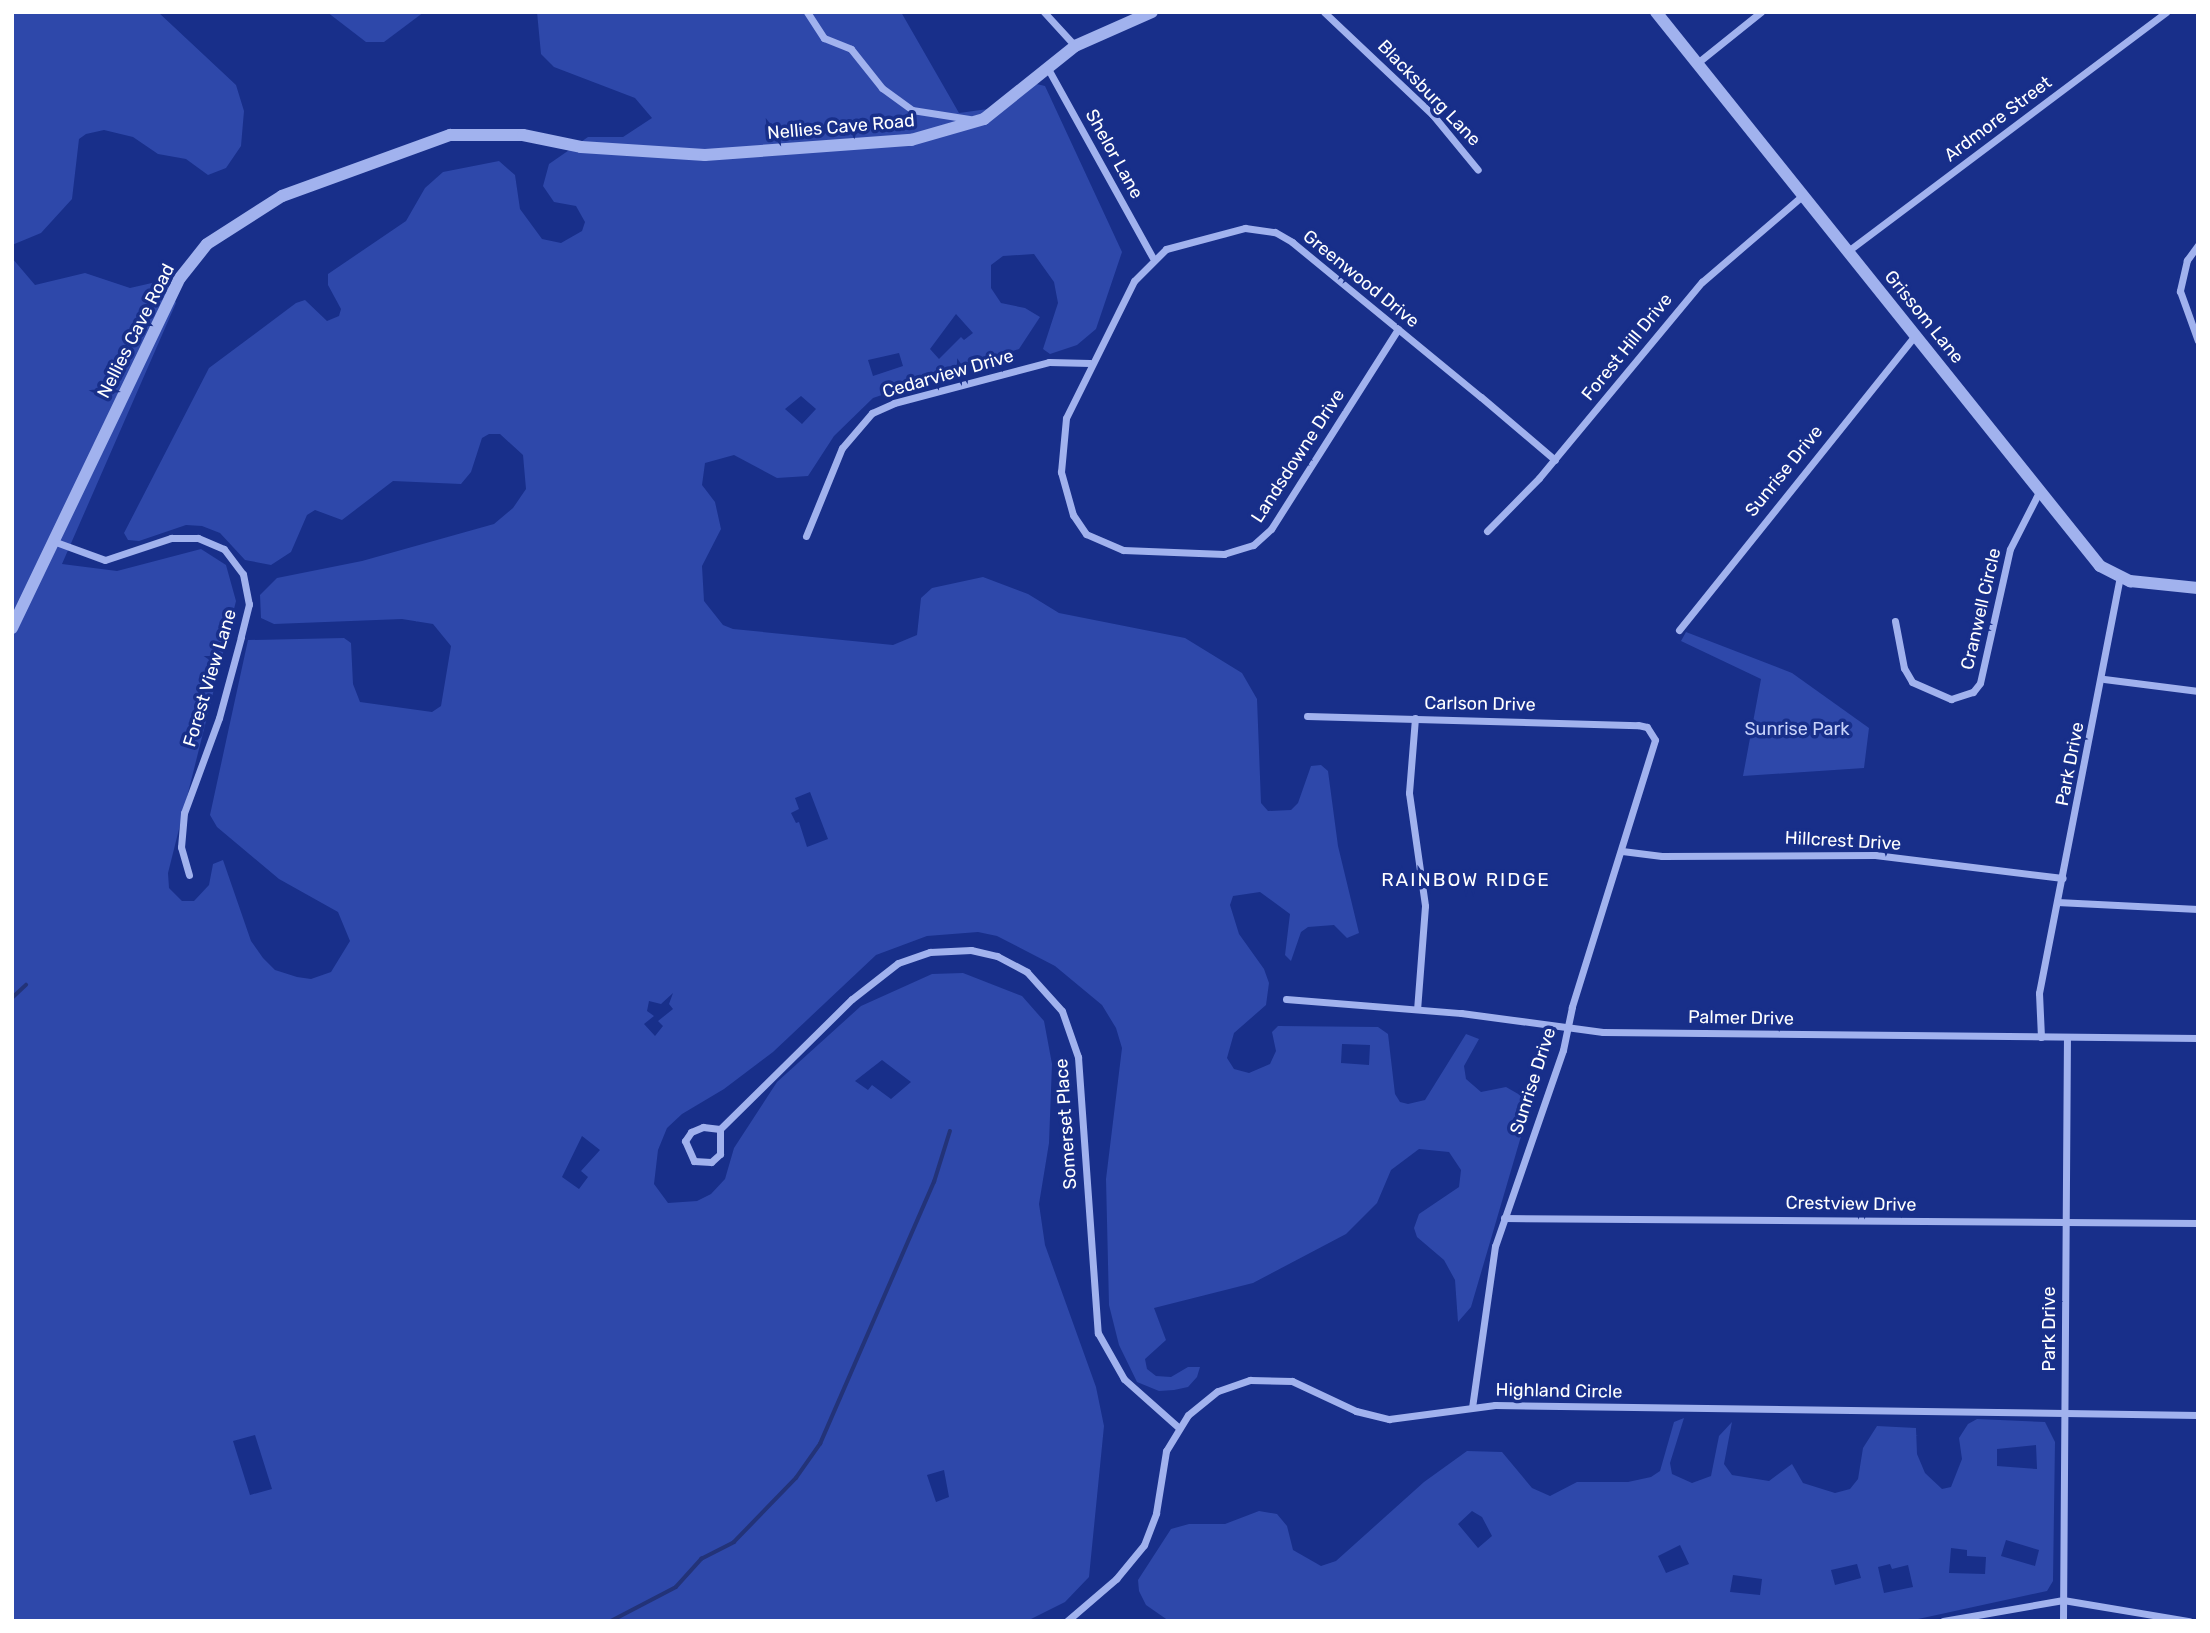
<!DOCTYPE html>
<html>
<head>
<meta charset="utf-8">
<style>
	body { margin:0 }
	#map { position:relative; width:2210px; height:1633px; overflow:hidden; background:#182f8a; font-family:Rubik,sans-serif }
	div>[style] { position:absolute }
	.green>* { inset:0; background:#2e48aa }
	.stream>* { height:3.5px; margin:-1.75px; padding:0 1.75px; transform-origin:1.75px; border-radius:1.75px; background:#233378 }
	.minor>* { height:7px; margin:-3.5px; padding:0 3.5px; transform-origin:3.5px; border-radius:3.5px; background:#a1b2ee }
	.tertiary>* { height:12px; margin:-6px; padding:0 6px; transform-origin:6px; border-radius:6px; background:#a1b2ee }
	span { translate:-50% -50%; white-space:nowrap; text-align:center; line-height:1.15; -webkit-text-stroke:7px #182f8a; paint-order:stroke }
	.street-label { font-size:18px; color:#fff }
	.park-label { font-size:18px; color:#c7d2fa }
	.neighbourhood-label { font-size:19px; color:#fff; letter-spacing:2px }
	.frame { position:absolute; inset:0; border:14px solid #fff; pointer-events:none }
</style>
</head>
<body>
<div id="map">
	<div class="green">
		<div style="clip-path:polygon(12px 12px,158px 12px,236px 85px,244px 111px,241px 146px,226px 168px,208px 175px,186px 159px,158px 154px,133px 137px,104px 130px,86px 134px,79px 139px,72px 199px,41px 233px,12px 245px)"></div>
		<div style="clip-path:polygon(327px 12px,424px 12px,384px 42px,366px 42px)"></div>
		<div style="clip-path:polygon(evenodd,537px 12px,901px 12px,959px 113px,988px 109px,1024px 81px,1045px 86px,1122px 252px,1096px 329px,1077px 345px,1050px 354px,1043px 349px,1058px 303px,1054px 282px,1034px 254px,1003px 256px,991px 265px,991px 288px,1001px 303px,1025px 308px,1040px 317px,1019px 349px,873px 398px,834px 436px,808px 476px,777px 478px,734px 455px,705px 463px,702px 485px,715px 502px,721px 529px,702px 566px,704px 601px,723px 625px,733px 629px,893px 645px,917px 635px,921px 598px,932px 588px,983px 577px,1028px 594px,1059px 613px,1185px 638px,1242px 673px,1257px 699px,1261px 803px,1268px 811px,1291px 810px,1298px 803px,1311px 766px,1321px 765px,1328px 771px,1338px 846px,1359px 933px,1347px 938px,1334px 925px,1308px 927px,1301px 932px,1291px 961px,1285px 955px,1290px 914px,1260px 892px,1233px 896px,1230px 905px,1239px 934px,1264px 969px,1269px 983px,1266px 1005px,1234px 1033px,1227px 1058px,1234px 1069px,1249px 1073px,1270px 1064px,1276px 1051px,1272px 1032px,1278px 1026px,1378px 1027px,1388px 1034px,1395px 1094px,1400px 1102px,1408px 1104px,1425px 1100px,1466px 1034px,1479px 1039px,1464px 1066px,1466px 1079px,1481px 1092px,1506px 1087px,1520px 1095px,1529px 1109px,1471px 1307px,1458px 1322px,1455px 1280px,1444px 1260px,1417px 1237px,1414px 1228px,1419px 1214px,1459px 1187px,1461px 1170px,1449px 1152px,1419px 1149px,1391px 1170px,1377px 1203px,1346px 1234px,1253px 1283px,1154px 1308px,1166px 1340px,1145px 1359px,1147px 1369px,1156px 1376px,1171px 1377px,1188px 1367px,1200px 1367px,1197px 1377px,1188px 1387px,1174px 1390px,1159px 1391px,1137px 1382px,1119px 1345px,1109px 1305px,1106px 1179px,1122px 1048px,1116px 1028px,1102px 1005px,1055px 966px,997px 936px,978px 932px,927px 936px,876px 955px,773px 1052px,724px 1089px,682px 1114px,667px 1128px,658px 1150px,654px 1184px,668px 1203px,697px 1201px,711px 1194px,725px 1179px,734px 1148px,777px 1082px,861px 1006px,932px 974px,963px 973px,1022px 996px,1044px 1021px,1052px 1064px,1049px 1143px,1039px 1204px,1045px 1245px,1096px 1387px,1104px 1426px,1089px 1577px,1065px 1602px,1027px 1621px,12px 1621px,12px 258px,35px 285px,85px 273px,130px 288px,165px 280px,176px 303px,62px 564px,117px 571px,201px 549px,226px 565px,236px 601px,168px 873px,169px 888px,182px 901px,194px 901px,209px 885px,213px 864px,223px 860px,251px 941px,263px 958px,275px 970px,297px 977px,311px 979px,331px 972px,350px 941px,338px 912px,279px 879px,217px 827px,210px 815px,248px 640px,344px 638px,351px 643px,353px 684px,360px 702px,432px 712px,441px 706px,451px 646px,433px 624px,402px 619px,274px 624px,261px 618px,260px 595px,277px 578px,362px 561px,494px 524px,513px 508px,526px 489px,523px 455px,500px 434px,489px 434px,482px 438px,471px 472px,461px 484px,393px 481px,342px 520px,315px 510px,307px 515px,291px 552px,271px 565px,245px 560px,220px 533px,202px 526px,186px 525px,139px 541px,128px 540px,124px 533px,209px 368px,296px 303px,305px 300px,327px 321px,339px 316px,341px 309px,328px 285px,328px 274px,406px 221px,425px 188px,443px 172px,499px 161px,515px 175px,520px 209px,542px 239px,561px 243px,582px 231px,585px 222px,576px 206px,554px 202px,543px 186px,549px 164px,588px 137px,623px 137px,652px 118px,635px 98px,554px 67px,541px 54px,537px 12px,956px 314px,973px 333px,964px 340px,961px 337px,939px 359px,930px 349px,956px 314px,537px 12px,899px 353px,903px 366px,873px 376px,868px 360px,899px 353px,537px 12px,801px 396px,816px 409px,802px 424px,785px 409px,801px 396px,537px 12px,810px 792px,828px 839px,807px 847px,799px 822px,796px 823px,791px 813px,799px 809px,795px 798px,810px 792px,537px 12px,673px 993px,669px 1004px,673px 1009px,658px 1021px,663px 1026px,655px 1036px,644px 1024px,654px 1016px,647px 1011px,649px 1001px,661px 1004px,673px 993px,537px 12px,1342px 1044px,1370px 1045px,1369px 1065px,1341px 1063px,1342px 1044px,537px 12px,882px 1060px,911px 1082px,891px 1099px,872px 1085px,868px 1090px,855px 1081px,882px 1060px,537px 12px,582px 1136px,600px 1150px,581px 1171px,588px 1177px,579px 1189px,562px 1177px,582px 1136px,537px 12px,255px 1435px,272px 1489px,250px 1495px,233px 1441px,255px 1435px,537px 12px,944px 1470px,949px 1497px,936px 1502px,927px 1475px,944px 1470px)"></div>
		<div style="clip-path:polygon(1686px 632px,1792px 673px,1869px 728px,1864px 768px,1743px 776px,1761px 679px,1681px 641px)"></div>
		<div style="clip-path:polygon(evenodd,1684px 1418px,1670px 1463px,1672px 1474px,1692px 1483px,1711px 1476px,1719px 1436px,1732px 1422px,1724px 1464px,1732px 1475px,1769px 1481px,1792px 1464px,1803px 1483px,1835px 1493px,1850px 1489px,1858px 1479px,1863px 1448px,1877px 1426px,1916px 1428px,1917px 1454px,1925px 1473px,1942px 1489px,1951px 1487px,1962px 1459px,1959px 1438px,1968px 1424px,1977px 1419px,2045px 1422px,2055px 1442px,2053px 1581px,2047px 1591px,1909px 1621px,1169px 1621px,1146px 1605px,1139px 1591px,1138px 1580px,1171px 1529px,1189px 1524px,1225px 1524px,1259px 1511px,1277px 1514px,1287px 1526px,1293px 1550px,1321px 1566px,1336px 1561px,1424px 1482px,1467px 1451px,1502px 1452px,1532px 1488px,1550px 1496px,1577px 1482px,1628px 1482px,1651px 1477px,1660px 1471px,1674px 1422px,1684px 1418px,2036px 1445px,2037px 1469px,1997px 1466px,1997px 1449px,2036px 1445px,1684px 1418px,1472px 1511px,1482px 1517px,1492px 1536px,1478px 1548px,1458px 1524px,1472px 1511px,1684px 1418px,2006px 1540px,2039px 1550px,2035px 1566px,2001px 1556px,2006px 1540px,1684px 1418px,1680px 1545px,1689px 1564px,1666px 1573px,1658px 1556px,1680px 1545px,1684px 1418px,1951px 1548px,1967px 1550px,1967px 1556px,1986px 1557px,1985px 1574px,1949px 1573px,1951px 1548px,1684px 1418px,1857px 1564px,1861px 1578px,1835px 1585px,1831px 1570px,1857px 1564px,1684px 1418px,1890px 1564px,1892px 1569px,1908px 1565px,1913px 1587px,1884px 1593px,1878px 1567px,1890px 1564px,1684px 1418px,1733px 1575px,1762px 1579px,1760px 1595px,1730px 1592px,1733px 1575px)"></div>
	</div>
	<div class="stream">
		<div style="left:12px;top:998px;width:19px;rotate:-43deg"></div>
		<div style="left:611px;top:1621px;width:73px;rotate:-27.6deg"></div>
		<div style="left:676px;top:1587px;width:38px;rotate:-48deg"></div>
		<div style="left:701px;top:1559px;width:37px;rotate:-27deg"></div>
		<div style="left:734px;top:1542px;width:89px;rotate:-45.9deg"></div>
		<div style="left:796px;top:1478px;width:42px;rotate:-54.8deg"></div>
		<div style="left:820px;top:1444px;width:286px;rotate:-66.5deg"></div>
		<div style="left:934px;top:1182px;width:53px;rotate:-72.6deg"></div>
	</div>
	<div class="minor">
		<div style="left:807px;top:12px;width:31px;rotate:57deg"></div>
		<div style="left:824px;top:38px;width:29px;rotate:22deg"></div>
		<div style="left:851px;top:49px;width:50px;rotate:51.5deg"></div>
		<div style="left:882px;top:88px;width:37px;rotate:36deg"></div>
		<div style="left:912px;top:110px;width:58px;rotate:9deg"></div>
		<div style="left:1044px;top:12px;width:46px;rotate:47.6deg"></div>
		<div style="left:1324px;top:12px;width:149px;rotate:43.4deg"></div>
		<div style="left:1432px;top:114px;width:72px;rotate:50.6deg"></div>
		<div style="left:1696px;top:64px;width:83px;rotate:-38.7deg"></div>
		<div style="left:1047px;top:67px;width:218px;rotate:61deg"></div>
		<div style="left:2198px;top:245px;width:19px;rotate:126deg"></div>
		<div style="left:2187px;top:260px;width:32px;rotate:103deg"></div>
		<div style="left:2180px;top:291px;width:53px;rotate:70.2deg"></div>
		<div style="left:1848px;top:251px;width:398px;rotate:-36.9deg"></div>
		<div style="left:1398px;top:329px;width:237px;rotate:122.4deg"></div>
		<div style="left:1271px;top:529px;width:24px;rotate:138deg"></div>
		<div style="left:1253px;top:545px;width:30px;rotate:163deg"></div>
		<div style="left:1224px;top:554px;width:101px;rotate:-177.7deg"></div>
		<div style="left:1123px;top:550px;width:40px;rotate:-156.6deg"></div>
		<div style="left:1086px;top:534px;width:23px;rotate:-124deg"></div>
		<div style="left:1073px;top:515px;width:45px;rotate:-105.6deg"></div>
		<div style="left:1061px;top:472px;width:54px;rotate:-84.7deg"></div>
		<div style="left:1066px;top:418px;width:153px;rotate:-63.6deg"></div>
		<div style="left:1134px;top:281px;width:45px;rotate:-45deg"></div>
		<div style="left:1166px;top:249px;width:82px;rotate:-14.9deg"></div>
		<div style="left:1245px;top:228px;width:30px;rotate:8deg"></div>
		<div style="left:1275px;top:232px;width:20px;rotate:30deg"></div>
		<div style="left:1292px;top:242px;width:244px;rotate:39.4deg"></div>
		<div style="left:1481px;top:397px;width:97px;rotate:40.4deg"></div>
		<div style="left:1487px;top:531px;width:74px;rotate:-45.5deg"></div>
		<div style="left:1539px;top:478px;width:255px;rotate:-50.3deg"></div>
		<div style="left:1702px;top:282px;width:133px;rotate:-40.7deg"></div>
		<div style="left:806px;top:536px;width:95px;rotate:-67.8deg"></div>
		<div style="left:842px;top:448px;width:46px;rotate:-49.4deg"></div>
		<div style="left:872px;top:413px;width:24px;rotate:-24deg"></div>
		<div style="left:894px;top:403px;width:160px;rotate:-14.8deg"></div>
		<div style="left:1049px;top:362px;width:41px;rotate:1.4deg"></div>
		<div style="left:53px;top:541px;width:55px;rotate:20.1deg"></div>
		<div style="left:105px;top:560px;width:70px;rotate:-18.4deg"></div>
		<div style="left:171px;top:538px;width:27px"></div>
		<div style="left:198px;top:538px;width:28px;rotate:23deg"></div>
		<div style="left:224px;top:549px;width:31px;rotate:53deg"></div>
		<div style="left:243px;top:574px;width:31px;rotate:79deg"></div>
		<div style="left:249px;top:604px;width:34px;rotate:104deg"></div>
		<div style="left:241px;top:637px;width:84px;rotate:105.2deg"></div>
		<div style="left:219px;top:718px;width:101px;rotate:110.2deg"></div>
		<div style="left:184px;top:813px;width:34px;rotate:95deg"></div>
		<div style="left:181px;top:847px;width:29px;rotate:74deg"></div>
		<div style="left:1895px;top:621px;width:48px;rotate:79.2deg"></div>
		<div style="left:1904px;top:668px;width:16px;rotate:60deg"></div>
		<div style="left:1912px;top:682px;width:43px;rotate:23.6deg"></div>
		<div style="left:1951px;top:699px;width:23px;rotate:-18deg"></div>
		<div style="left:1973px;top:692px;width:11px;rotate:-52deg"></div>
		<div style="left:1980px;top:683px;width:137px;rotate:-77.4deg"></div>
		<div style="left:2010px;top:549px;width:66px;rotate:-63deg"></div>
		<div style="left:1679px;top:630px;width:378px;rotate:-51.3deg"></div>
		<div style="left:2104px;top:679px;width:95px;rotate:7.3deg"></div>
		<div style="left:1307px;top:716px;width:331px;rotate:1.6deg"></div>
		<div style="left:1638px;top:725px;width:9px;rotate:13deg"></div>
		<div style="left:1647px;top:727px;width:15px;rotate:58deg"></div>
		<div style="left:1655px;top:740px;width:280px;rotate:107.3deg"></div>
		<div style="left:1572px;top:1007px;width:44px;rotate:101.8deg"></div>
		<div style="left:1563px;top:1050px;width:207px;rotate:109.1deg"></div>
		<div style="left:1495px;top:1246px;width:163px;rotate:98.1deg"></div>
		<div style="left:1415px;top:718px;width:75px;rotate:94.6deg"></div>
		<div style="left:1409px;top:793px;width:114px;rotate:81.9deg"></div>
		<div style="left:1425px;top:906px;width:103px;rotate:94.4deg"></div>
		<div style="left:1622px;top:851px;width:40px;rotate:7.1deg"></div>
		<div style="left:1662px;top:856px;width:213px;rotate:-0.3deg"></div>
		<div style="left:1875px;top:855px;width:189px;rotate:7deg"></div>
		<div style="left:2057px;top:902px;width:141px;rotate:2.8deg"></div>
		<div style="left:1286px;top:999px;width:176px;rotate:4.6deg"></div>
		<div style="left:1461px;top:1013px;width:143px;rotate:7.6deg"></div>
		<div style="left:1603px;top:1032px;width:595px;rotate:0.58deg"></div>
		<div style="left:2041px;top:1037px;width:44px;rotate:-92.6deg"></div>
		<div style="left:2039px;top:993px;width:423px;rotate:-79deg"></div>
		<div style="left:720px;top:1129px;width:25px;rotate:90deg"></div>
		<div style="left:720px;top:1154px;width:12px;rotate:138deg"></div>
		<div style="left:711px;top:1162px;width:17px;rotate:-177deg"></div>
		<div style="left:694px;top:1161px;width:22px;rotate:-114deg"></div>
		<div style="left:685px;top:1141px;width:11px;rotate:-56deg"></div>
		<div style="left:691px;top:1132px;width:13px;rotate:-23deg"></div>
		<div style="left:703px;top:1127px;width:17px;rotate:7deg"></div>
		<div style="left:720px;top:1129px;width:185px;rotate:-44.6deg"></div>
		<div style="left:852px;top:999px;width:58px;rotate:-38deg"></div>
		<div style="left:898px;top:963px;width:34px;rotate:-19deg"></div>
		<div style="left:930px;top:952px;width:41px;rotate:-2.8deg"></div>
		<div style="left:971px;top:950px;width:27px;rotate:13deg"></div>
		<div style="left:997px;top:956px;width:34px;rotate:28deg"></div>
		<div style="left:1027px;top:972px;width:52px;rotate:48.1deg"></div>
		<div style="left:1062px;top:1011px;width:49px;rotate:70.8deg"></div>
		<div style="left:1078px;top:1057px;width:277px;rotate:85.9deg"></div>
		<div style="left:1098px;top:1333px;width:53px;rotate:60.5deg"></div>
		<div style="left:1124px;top:1379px;width:72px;rotate:41.6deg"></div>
		<div style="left:1504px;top:1218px;width:694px;rotate:0.41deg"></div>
		<div style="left:1067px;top:1621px;width:65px;rotate:-40.6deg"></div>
		<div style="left:1116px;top:1579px;width:44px;rotate:-50.5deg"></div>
		<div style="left:1144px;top:1545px;width:34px;rotate:-69deg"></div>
		<div style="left:1156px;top:1513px;width:63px;rotate:-80.8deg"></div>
		<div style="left:1166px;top:1451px;width:42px;rotate:-58.6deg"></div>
		<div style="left:1188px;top:1415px;width:38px;rotate:-39deg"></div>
		<div style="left:1218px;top:1391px;width:34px;rotate:-19deg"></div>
		<div style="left:1250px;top:1380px;width:42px;rotate:1.4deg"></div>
		<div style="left:1292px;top:1381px;width:71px;rotate:25.1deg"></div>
		<div style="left:1356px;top:1411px;width:34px;rotate:14deg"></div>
		<div style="left:1389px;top:1419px;width:107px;rotate:-7.5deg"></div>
		<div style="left:1495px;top:1405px;width:703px;rotate:0.81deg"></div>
		<div style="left:1943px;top:1621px;width:122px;rotate:-9.9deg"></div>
		<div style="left:2063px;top:1600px;width:128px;rotate:9.5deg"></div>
		<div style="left:2063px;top:1621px;width:583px;rotate:-89.61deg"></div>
	</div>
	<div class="tertiary">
		<div style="left:1656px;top:12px;width:710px;rotate:51.29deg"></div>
		<div style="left:2100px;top:566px;width:34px;rotate:27deg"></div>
		<div style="left:2130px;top:581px;width:68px;rotate:5.9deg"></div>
		<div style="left:12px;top:628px;width:388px;rotate:-64.4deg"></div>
		<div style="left:180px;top:278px;width:43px;rotate:-51.5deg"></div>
		<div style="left:207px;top:244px;width:89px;rotate:-32.6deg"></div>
		<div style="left:282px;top:196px;width:179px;rotate:-20deg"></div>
		<div style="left:450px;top:135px;width:73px"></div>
		<div style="left:523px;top:135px;width:59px;rotate:11.7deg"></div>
		<div style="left:581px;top:147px;width:124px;rotate:3.7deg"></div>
		<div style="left:705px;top:155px;width:207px;rotate:-4.2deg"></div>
		<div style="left:911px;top:140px;width:76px;rotate:-16deg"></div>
		<div style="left:984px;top:119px;width:117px;rotate:-38.7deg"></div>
		<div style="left:1075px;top:46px;width:84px;rotate:-23.8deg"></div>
	</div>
	<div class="street-label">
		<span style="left:1429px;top:93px;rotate:46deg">Blacksburg Lane</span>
		<span style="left:1998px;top:119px;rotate:-37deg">Ardmore Street</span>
		<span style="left:841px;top:127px;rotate:-5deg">Nellies Cave Road</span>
		<span style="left:1114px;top:154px;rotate:61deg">Shelor Lane</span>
		<span style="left:1361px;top:279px;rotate:39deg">Greenwood Drive</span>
		<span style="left:1924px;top:317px;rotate:51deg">Grissom Lane</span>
		<span style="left:136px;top:331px;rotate:-63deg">Nellies Cave Road</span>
		<span style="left:1627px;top:347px;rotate:-51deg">Forest Hill Drive</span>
		<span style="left:948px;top:374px;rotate:-16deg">Cedarview Drive</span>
		<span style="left:1298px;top:456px;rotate:-57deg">Landsdowne Drive</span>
		<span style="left:1784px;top:471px;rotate:-51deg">Sunrise Drive</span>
		<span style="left:1981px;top:609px;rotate:-77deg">Cranwell Circle</span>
		<span style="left:210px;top:678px;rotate:-73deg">Forest View Lane</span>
		<span style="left:1480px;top:704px;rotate:1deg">Carlson Drive</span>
		<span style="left:2070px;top:764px;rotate:-79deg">Park Drive</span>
		<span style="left:1843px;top:841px;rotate:3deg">Hillcrest Drive</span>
		<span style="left:1741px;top:1018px;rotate:1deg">Palmer Drive</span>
		<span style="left:1533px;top:1081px;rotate:-72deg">Sunrise Drive</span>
		<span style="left:1066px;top:1124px;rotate:-94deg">Somerset Place</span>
		<span style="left:1851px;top:1204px;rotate:1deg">Crestview Drive</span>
		<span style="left:2049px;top:1329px;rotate:-90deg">Park Drive</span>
		<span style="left:1559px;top:1391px;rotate:1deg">Highland Circle</span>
	</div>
	<div class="park-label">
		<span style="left:1797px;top:729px">Sunrise Park</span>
	</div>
	<div class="neighbourhood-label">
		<span style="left:1466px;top:880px">RAINBOW RIDGE</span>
	</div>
	<div class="frame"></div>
</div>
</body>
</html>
